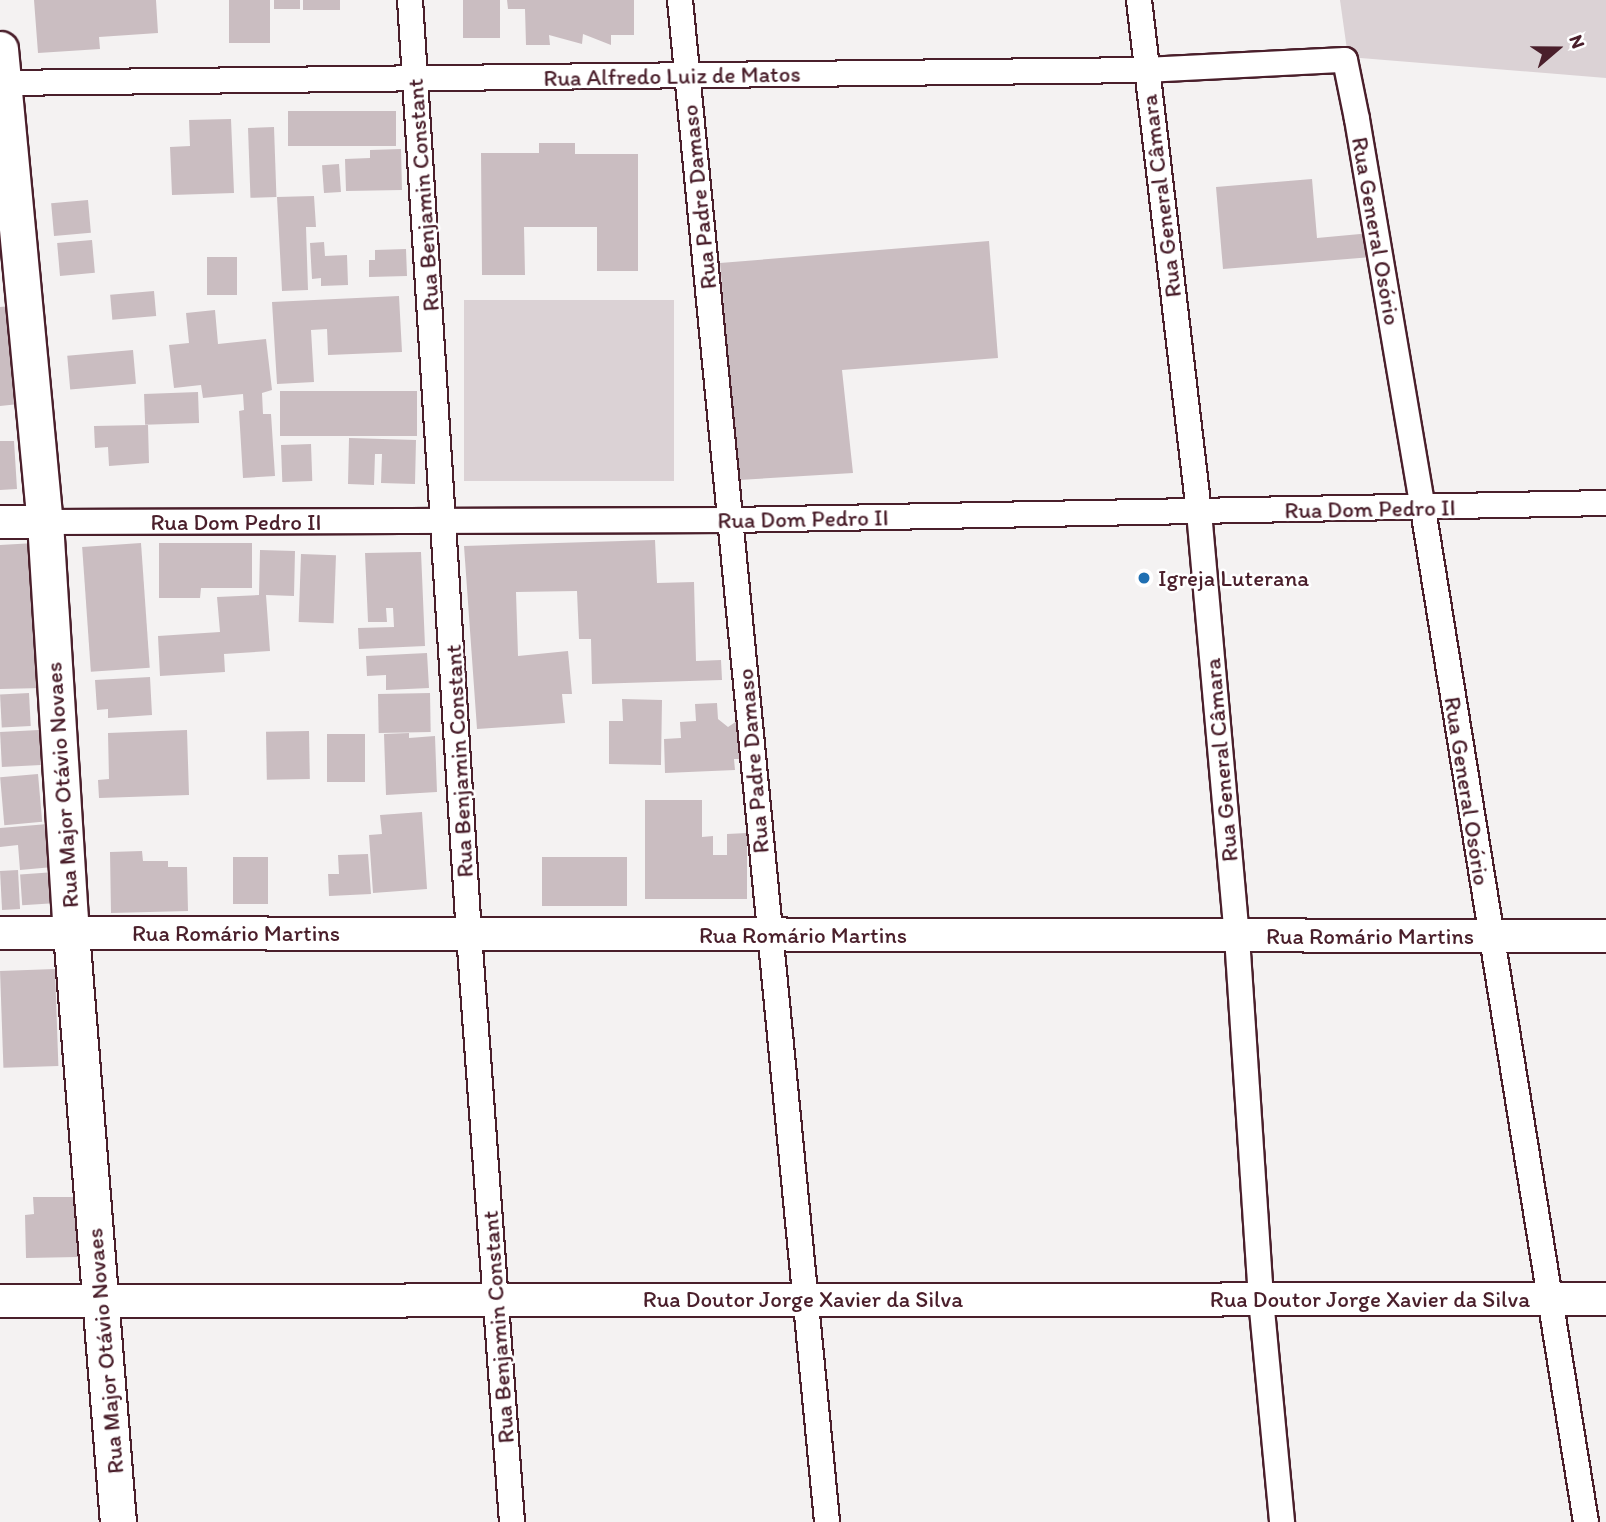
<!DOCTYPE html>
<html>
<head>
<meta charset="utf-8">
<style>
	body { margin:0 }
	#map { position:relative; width:1606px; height:1522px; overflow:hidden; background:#f4f2f2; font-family:Itim,sans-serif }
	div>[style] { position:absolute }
	.green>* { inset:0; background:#dbd2d5; transform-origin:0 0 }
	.building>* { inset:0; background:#cabdc1; transform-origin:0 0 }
	.roads { filter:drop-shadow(2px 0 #4a1f2b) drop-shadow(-2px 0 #4a1f2b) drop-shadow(0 2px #4a1f2b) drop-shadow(0 -2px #4a1f2b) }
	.minor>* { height:24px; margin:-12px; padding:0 12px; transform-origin:12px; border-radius:12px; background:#fff }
	.tertiary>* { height:32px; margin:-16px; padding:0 16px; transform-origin:16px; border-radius:16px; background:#fff }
	.secondary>* { height:35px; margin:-17.5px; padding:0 17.5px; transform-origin:17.5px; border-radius:17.5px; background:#fff }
	.dots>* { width:19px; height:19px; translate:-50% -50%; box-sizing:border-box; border:4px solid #fff; border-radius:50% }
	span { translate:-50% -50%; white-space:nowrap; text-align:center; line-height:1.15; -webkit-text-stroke:5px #fff; paint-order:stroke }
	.street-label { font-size:23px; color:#4a1f2b }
	.poi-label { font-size:23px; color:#4a1f2b }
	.left { translate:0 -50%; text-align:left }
	.north { position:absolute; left:1522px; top:14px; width:70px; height:70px; -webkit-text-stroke:5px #fff; paint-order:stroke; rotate:70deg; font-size:19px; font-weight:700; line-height:28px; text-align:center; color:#4a1f2b }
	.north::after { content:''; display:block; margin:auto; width:24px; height:32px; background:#4a1f2b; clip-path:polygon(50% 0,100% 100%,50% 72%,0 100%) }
</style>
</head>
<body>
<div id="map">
	<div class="green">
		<div style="clip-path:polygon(1340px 0,1606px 0,1606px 78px,1348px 57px)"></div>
		<div style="left:464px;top:300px;width:210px;height:181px"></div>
	</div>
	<div class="building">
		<div style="clip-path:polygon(34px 0,156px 0,158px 33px,99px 37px,100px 49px,38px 53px)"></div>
		<div style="left:229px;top:0;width:41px;height:43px"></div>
		<div style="left:274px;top:0;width:26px;height:9px"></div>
		<div style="left:303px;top:0;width:37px;height:10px"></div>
		<div style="left:463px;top:0;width:37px;height:38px"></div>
		<div style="clip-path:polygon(507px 0,634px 0,634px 35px,611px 35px,611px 45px,583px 34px,582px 44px,549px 35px,550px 45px,526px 45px,525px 9px,508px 9px)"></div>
		<div style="left:396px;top:111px;width:35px;height:108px;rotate:90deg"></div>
		<div style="clip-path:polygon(231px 119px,234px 193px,172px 195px,170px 147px,190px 146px,189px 120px)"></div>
		<div style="left:274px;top:127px;width:70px;height:26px;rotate:88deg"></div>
		<div style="clip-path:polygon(539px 143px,575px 143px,575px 154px,638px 154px,638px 271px,597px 271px,597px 227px,524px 227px,525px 275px,482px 275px,481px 153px,539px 153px)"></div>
		<div style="clip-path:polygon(401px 149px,402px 190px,346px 191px,345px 159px,370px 158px,370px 150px)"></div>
		<div style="left:339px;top:164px;width:28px;height:17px;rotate:86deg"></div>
		<div style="clip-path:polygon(1312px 179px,1317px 238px,1371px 233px,1372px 257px,1223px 269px,1216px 187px)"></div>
		<div style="clip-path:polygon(314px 196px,316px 227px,306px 227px,308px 290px,282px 291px,277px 197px)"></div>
		<div style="left:88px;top:200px;width:33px;height:37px;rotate:85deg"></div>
		<div style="left:92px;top:240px;width:33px;height:35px;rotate:85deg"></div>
		<div style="clip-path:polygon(989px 241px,998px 358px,842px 370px,853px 473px,739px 480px,720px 263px)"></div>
		<div style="clip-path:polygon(324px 242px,325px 256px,347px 255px,348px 285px,321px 286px,321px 278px,312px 279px,310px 243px)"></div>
		<div style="clip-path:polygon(406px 249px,407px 276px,369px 277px,369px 260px,375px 260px,375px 250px)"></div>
		<div style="left:207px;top:257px;width:30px;height:38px"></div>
		<div style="left:154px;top:291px;width:25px;height:44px;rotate:85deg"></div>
		<div style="clip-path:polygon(399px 296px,402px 352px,328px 355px,327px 329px,311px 330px,314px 382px,277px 384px,272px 302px)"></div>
		<div style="clip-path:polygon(11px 306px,19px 404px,0 406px,0 307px)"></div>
		<div style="clip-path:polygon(215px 310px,218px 344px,266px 339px,272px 390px,262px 393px,263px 414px,271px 414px,275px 476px,243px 478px,239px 411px,244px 410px,243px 394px,203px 398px,201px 385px,174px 388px,169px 345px,189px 343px,186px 313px)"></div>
		<div style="left:133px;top:350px;width:34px;height:66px;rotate:85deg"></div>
		<div style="left:417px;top:391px;width:45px;height:137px;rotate:90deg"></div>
		<div style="left:198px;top:392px;width:31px;height:54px;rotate:88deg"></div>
		<div style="clip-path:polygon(148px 425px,149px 463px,109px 466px,108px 447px,95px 448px,94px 426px)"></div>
		<div style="clip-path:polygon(349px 438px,416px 440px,415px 484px,381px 483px,382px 454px,375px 454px,374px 485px,348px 484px)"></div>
		<div style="clip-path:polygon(0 441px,14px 441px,17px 489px,0 490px)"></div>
		<div style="left:311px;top:444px;width:37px;height:30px;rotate:88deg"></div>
		<div style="clip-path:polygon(655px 540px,657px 583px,694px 582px,696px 661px,721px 660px,722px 680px,592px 684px,591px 639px,579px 639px,577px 591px,516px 592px,518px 656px,568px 651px,572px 694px,562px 694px,565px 723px,477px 729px,464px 546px)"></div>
		<div style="clip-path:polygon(35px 543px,42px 688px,0 689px,0 545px)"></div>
		<div style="left:141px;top:543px;width:125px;height:59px;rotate:86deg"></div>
		<div style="clip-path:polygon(159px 543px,252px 543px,252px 588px,201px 588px,200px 598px,159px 598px)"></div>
		<div style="clip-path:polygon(260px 550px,295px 551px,294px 596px,266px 595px,270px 651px,224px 654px,225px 672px,160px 676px,158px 636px,220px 632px,217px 597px,259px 595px)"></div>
		<div style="clip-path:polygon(421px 552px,425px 646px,359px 649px,358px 628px,394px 627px,393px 608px,386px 608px,387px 622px,368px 622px,365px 553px)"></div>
		<div style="left:301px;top:554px;width:35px;height:68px;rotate:2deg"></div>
		<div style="clip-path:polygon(427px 653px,429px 688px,386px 690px,386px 675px,367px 676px,366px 656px)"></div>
		<div style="clip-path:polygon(150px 677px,152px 715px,108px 718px,108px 709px,97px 710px,95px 680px)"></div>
		<div style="left:29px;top:693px;width:33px;height:29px;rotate:87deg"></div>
		<div style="left:430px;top:693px;width:39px;height:52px;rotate:89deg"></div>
		<div style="clip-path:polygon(622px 699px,662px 700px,661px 765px,609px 764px,609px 721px,623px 721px)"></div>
		<div style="clip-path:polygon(717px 703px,718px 719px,728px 727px,743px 717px,745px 759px,734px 759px,735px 770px,665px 773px,664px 739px,681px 738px,680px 722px,696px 721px,695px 704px)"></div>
		<div style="left:39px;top:730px;width:35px;height:39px;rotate:87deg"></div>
		<div style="clip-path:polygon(187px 730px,189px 795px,99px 798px,98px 780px,109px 779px,108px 733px)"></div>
		<div style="left:309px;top:731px;width:48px;height:43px;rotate:89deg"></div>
		<div style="clip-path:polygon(409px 733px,409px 738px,435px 736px,437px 792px,386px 795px,384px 734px)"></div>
		<div style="left:365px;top:734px;width:48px;height:38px;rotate:90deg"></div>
		<div style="left:38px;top:774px;width:48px;height:38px;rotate:85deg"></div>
		<div style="clip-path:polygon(645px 800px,702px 800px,702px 837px,713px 836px,713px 855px,727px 855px,727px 834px,747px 833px,747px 899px,645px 899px)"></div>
		<div style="clip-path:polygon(422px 812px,427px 889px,373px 893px,369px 835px,382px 834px,380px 815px)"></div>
		<div style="clip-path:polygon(48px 824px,53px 867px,20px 870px,18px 845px,0 847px,0 828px)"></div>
		<div style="clip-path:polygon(142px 851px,143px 861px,168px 861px,168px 867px,187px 867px,188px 911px,111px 913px,110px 852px)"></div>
		<div style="clip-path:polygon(368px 854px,371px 894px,329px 896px,328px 874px,339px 874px,338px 855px)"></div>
		<div style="left:233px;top:857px;width:35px;height:47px"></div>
		<div style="left:627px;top:857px;width:49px;height:85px;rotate:90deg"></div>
		<div style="left:18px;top:870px;width:39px;height:18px;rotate:87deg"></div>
		<div style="left:55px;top:872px;width:31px;height:35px;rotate:86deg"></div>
		<div style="left:55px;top:969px;width:97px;height:55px;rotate:88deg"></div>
		<div style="clip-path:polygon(33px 1197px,76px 1197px,78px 1257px,26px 1258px,25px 1215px,34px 1214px)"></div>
	</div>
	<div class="roads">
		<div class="minor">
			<div style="left:410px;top:0;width:936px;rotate:86.39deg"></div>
			<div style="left:469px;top:934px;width:590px;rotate:85.82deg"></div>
			<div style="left:680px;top:0;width:1529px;rotate:84.48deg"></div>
			<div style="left:1139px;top:0;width:516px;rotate:83.32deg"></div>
			<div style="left:1199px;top:512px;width:427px;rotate:84.9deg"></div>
			<div style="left:1237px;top:937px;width:363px;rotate:86.2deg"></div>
			<div style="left:1261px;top:1299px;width:224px;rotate:84.6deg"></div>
			<div style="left:0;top:83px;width:1145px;rotate:-0.65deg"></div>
			<div style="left:1145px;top:70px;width:200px;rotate:-2.9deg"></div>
			<div style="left:1345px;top:60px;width:60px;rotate:78.5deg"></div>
			<div style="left:1357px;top:119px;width:396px;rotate:80.4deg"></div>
			<div style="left:1423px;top:509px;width:1026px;rotate:80.86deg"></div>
			<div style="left:45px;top:522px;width:685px;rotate:-0.17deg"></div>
			<div style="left:730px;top:520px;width:876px;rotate:-1.11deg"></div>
		</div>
		<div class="tertiary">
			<div style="left:0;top:522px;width:45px"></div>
			<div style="left:0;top:933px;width:1606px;rotate:0.11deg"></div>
			<div style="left:0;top:1301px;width:1606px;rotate:-0.07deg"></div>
		</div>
		<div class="secondary">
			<div style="left:0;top:49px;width:475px;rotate:84.6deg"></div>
			<div style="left:45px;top:522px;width:411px;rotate:86.4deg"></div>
			<div style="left:71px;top:932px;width:592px;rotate:85.45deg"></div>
		</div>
	</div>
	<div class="dots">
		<div style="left:1144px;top:578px;background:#1f6fb2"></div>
	</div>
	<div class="street-label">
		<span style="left:672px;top:76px;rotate:-1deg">Rua Alfredo Luiz de Matos</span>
		<span style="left:423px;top:195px;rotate:-94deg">Rua Benjamin Constant</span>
		<span style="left:1161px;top:196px;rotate:-97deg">Rua General Câmara</span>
		<span style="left:699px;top:197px;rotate:-96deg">Rua Padre Damaso</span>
		<span style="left:1376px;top:231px;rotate:80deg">Rua General Osório</span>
		<span style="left:1370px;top:509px;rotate:-1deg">Rua Dom Pedro II</span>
		<span style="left:803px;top:519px;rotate:-1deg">Rua Dom Pedro II</span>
		<span style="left:236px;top:522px">Rua Dom Pedro II</span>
		<span style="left:1221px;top:760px;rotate:-95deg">Rua General Câmara</span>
		<span style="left:459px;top:761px;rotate:-93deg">Rua Benjamin Constant</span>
		<span style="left:753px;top:761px;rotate:-95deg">Rua Padre Damaso</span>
		<span style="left:62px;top:785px;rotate:-94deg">Rua Major Otávio Novaes</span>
		<span style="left:1467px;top:791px;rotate:81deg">Rua General Osório</span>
		<span style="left:236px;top:933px">Rua Romário Martins</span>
		<span style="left:803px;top:935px">Rua Romário Martins</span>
		<span style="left:1370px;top:936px">Rua Romário Martins</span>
		<span style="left:803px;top:1299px">Rua Doutor Jorge Xavier da Silva</span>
		<span style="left:1370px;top:1299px">Rua Doutor Jorge Xavier da Silva</span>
		<span style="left:498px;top:1327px;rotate:-94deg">Rua Benjamin Constant</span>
		<span style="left:105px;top:1351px;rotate:-95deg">Rua Major Otávio Novaes</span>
	</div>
	<div class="poi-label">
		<span class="left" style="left:1158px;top:578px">Igreja Luterana</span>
	</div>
	<div class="north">N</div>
</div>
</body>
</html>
